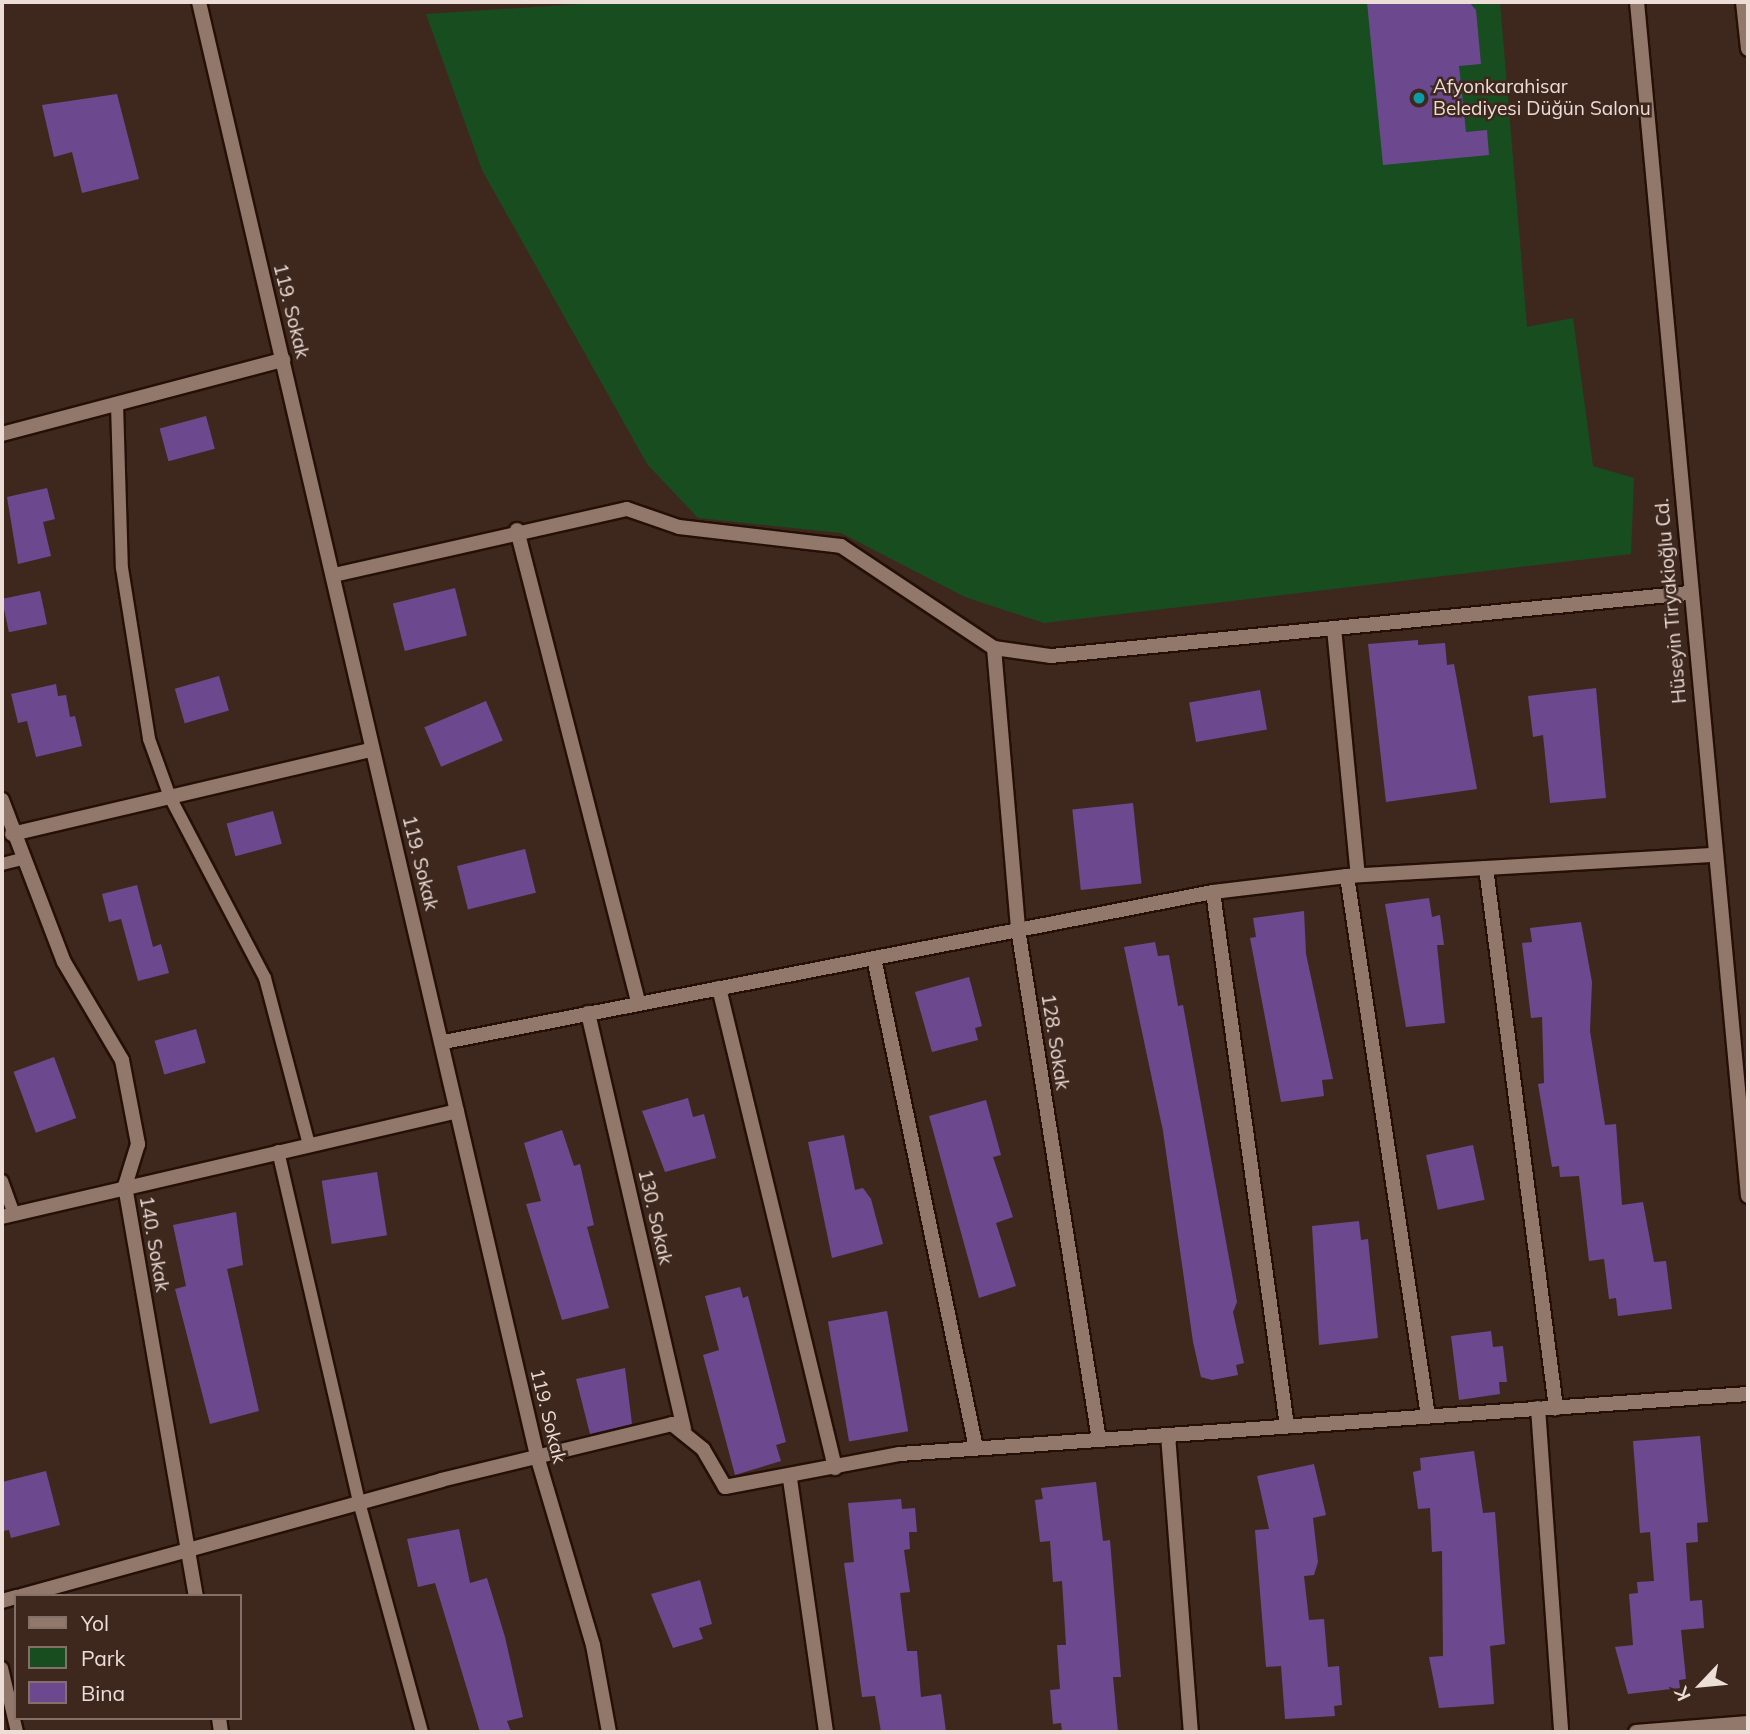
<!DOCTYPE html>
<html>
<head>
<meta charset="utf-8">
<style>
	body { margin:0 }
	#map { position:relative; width:1750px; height:1734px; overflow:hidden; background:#3e281e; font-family:Mulish,sans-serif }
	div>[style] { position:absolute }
	.green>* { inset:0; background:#184d20 }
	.building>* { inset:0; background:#6c498e; transform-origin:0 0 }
	.roads { filter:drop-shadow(2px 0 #241007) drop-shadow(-2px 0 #241007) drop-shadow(0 2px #241007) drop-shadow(0 -2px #241007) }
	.service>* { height:12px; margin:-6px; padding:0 6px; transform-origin:6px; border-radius:6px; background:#92786b }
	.minor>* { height:14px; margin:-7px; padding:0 7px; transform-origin:7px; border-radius:7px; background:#92786b }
	.tertiary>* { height:14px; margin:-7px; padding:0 7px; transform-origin:7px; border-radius:7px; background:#92786b }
	.dots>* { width:19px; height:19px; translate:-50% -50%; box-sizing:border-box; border:4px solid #3e281e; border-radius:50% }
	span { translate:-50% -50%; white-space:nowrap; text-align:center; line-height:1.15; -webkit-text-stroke:5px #3e281e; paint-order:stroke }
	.poi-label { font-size:19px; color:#ecddd7 }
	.left { translate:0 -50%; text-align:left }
	.street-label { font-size:19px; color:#ecddd7 }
	.frame { position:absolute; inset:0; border:4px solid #ecddd7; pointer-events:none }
	.legend { position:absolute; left:14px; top:1594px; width:228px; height:126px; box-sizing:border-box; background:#3e281e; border:2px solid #847068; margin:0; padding:9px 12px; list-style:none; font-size:21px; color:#ecddd7 }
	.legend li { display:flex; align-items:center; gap:14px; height:35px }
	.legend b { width:35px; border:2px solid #847068 }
	.north { position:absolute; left:1666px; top:1650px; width:70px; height:70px; -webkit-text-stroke:5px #3e281e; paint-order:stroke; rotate:244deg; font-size:19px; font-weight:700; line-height:28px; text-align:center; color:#ecddd7 }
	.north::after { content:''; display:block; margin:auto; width:24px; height:32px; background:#ecddd7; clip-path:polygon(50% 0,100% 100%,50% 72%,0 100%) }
</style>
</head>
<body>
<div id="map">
	<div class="green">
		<div style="clip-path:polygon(612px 2px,1500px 2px,1527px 327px,1573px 318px,1593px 466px,1634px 478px,1631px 554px,1044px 623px,965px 597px,841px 533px,698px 518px,647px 464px,482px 170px,426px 14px)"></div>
	</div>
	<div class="building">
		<div style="clip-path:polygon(1367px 2px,1469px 2px,1476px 10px,1481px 64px,1459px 66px,1466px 132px,1487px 130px,1489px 155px,1383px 165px)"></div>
		<div style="clip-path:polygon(117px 94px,139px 179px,82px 193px,72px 152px,54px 157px,42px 105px)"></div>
		<div style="left:206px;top:416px;width:34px;height:48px;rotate:75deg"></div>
		<div style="clip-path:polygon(47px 488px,55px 519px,43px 522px,51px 556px,18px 564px,7px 497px)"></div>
		<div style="left:455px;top:588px;width:49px;height:64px;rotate:76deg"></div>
		<div style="left:40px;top:591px;width:34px;height:39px;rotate:78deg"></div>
		<div style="clip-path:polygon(1418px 640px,1418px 645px,1445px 643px,1447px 665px,1454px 664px,1477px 789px,1386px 802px,1368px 644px)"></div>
		<div style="left:219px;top:676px;width:36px;height:46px;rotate:74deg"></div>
		<div style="clip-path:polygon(56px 684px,58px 696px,66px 695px,70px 717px,75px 716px,82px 746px,36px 757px,27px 721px,18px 723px,11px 694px)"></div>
		<div style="clip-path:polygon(1596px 688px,1606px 798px,1550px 803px,1543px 735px,1533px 737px,1528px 696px)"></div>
		<div style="left:1260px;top:690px;width:40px;height:72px;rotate:80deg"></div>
		<div style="left:486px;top:701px;width:43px;height:67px;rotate:67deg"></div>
		<div style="left:1133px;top:803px;width:81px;height:61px;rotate:84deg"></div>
		<div style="left:273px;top:811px;width:34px;height:48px;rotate:75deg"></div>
		<div style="left:525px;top:849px;width:45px;height:70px;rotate:76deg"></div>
		<div style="clip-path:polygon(137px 885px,153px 947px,161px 944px,169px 973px,138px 981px,121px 919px,109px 922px,102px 894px)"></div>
		<div style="clip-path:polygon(1429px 898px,1432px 917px,1440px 915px,1444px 945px,1437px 945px,1445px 1023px,1406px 1027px,1385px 904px)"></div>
		<div style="clip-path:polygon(1304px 911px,1306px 954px,1333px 1079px,1322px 1080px,1324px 1096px,1281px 1102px,1250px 938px,1256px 937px,1253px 918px)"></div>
		<div style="clip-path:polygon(1581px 922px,1592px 982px,1590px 1031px,1605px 1125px,1616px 1124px,1622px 1205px,1643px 1202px,1654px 1262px,1666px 1261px,1672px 1309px,1618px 1316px,1616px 1298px,1609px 1299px,1604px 1259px,1589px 1261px,1579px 1176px,1560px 1177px,1559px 1166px,1552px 1167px,1538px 1084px,1544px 1083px,1542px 1017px,1531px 1018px,1522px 943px,1532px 942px,1530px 928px)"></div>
		<div style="clip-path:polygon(1155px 942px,1158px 956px,1169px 955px,1178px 1006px,1183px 1005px,1237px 1302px,1233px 1312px,1244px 1363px,1236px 1365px,1238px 1375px,1212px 1380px,1201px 1377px,1193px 1342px,1163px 1131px,1124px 947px)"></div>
		<div style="clip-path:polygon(969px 977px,982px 1026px,975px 1028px,978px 1040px,932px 1052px,915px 992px)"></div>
		<div style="left:196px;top:1029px;width:35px;height:43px;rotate:74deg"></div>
		<div style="left:54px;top:1057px;width:65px;height:43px;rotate:70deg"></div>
		<div style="clip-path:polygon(688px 1098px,693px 1117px,704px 1114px,716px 1158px,665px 1172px,642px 1111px)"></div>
		<div style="clip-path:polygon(986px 1100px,1001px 1155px,993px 1157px,1013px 1217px,996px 1223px,1016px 1286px,979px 1298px,929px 1116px)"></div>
		<div style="clip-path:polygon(562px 1130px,574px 1166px,580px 1164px,594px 1225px,587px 1227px,609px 1308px,562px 1320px,526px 1204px,541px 1201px,524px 1143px)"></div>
		<div style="clip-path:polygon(844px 1135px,855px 1190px,863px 1188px,871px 1199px,883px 1244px,832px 1258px,808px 1142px)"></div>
		<div style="left:1473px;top:1145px;width:56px;height:48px;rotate:78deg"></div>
		<div style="left:377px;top:1172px;width:64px;height:56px;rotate:81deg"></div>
		<div style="clip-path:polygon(236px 1212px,243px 1265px,227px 1269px,259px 1411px,210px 1424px,175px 1289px,186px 1286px,173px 1225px)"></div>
		<div style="clip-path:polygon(1359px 1221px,1361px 1240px,1368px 1239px,1378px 1338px,1319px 1345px,1312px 1226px)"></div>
		<div style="clip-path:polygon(740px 1287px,743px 1298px,748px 1296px,786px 1442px,776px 1445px,781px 1461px,735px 1475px,703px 1355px,719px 1350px,705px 1296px)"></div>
		<div style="left:887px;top:1311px;width:122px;height:60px;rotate:80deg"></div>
		<div style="clip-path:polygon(1491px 1331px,1493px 1347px,1503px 1346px,1507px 1382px,1499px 1382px,1500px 1394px,1459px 1400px,1451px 1336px)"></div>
		<div style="clip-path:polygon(625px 1368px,632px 1424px,590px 1434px,576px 1379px)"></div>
		<div style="clip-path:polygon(1700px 1436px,1708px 1522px,1697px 1523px,1698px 1542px,1686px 1543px,1690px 1601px,1702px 1600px,1704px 1628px,1681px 1630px,1686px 1679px,1679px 1680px,1680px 1688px,1628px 1694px,1615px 1647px,1633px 1645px,1629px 1594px,1638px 1593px,1637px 1582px,1654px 1581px,1650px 1532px,1640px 1533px,1633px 1441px)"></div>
		<div style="clip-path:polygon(1474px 1451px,1483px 1513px,1495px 1512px,1505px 1644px,1490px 1646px,1494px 1704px,1439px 1708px,1429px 1657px,1443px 1656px,1442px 1551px,1432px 1552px,1430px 1508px,1418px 1509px,1413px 1472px,1421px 1470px,1420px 1458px)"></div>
		<div style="clip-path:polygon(1314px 1464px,1326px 1515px,1313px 1518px,1318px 1562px,1314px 1575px,1304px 1576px,1309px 1620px,1324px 1619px,1328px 1667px,1339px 1666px,1342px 1705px,1334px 1706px,1335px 1716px,1285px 1719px,1281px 1666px,1266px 1667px,1255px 1530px,1269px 1529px,1257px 1476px)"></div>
		<div style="clip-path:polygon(46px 1471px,60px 1525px,11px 1538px,9px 1530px,2px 1531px,2px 1482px)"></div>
		<div style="clip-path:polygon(1096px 1482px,1103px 1541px,1110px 1540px,1121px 1677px,1113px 1677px,1118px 1732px,1062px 1732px,1061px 1723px,1053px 1724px,1050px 1690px,1060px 1689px,1057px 1645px,1066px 1645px,1062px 1581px,1053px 1582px,1050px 1541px,1040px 1542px,1035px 1500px,1043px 1499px,1041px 1488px)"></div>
		<div style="clip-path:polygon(901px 1499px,902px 1509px,915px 1508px,917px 1532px,909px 1532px,910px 1549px,904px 1550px,910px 1592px,900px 1593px,907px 1651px,917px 1651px,921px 1697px,941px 1694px,946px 1732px,881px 1732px,875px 1696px,862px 1697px,844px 1563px,854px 1562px,848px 1503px)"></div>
		<div style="clip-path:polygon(459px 1529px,470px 1583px,487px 1578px,505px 1637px,523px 1717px,507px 1721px,511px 1732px,480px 1732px,435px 1583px,418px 1587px,407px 1539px)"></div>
		<div style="clip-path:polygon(700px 1580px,712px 1624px,699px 1628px,703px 1639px,673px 1648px,651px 1594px)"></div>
	</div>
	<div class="roads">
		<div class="service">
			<div style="left:117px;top:404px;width:164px;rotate:88.3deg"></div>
			<div style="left:122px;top:568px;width:173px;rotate:81deg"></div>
			<div style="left:149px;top:739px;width:62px;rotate:70.1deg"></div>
			<div style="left:170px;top:797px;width:204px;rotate:62.3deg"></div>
			<div style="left:265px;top:978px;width:172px;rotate:75.2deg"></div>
			<div style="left:2px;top:864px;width:21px;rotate:-14deg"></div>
			<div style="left:278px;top:1151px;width:360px;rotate:77deg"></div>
			<div style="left:359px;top:1502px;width:238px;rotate:74.7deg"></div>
			<div style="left:2px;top:1181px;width:35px;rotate:70deg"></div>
			<div style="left:2px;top:1668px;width:66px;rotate:76.8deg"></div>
		</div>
		<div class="minor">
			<div style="left:199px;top:2px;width:1493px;rotate:76.91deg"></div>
			<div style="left:537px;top:1456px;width:197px;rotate:73.5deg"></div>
			<div style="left:593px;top:1645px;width:88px;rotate:79.6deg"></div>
			<div style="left:2px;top:434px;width:291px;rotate:-14.8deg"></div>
			<div style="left:517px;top:530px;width:489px;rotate:75.6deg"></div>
			<div style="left:334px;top:575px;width:300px;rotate:-12.7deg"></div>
			<div style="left:627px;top:509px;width:55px;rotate:19.1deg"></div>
			<div style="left:679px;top:527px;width:163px;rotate:6.7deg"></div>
			<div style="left:841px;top:546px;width:184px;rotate:33.7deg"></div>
			<div style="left:994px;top:648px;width:58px;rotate:8deg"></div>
			<div style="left:1051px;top:656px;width:641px;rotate:-5.64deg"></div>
			<div style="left:1334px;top:628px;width:248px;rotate:84.5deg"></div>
			<div style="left:994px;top:648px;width:282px;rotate:85.1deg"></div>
			<div style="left:1018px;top:929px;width:517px;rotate:80.99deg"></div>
			<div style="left:2px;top:800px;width:173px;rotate:69.1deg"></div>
			<div style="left:64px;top:962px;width:114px;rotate:59.4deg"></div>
			<div style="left:122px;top:1060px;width:86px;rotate:79.2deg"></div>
			<div style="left:138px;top:1144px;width:44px;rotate:107.2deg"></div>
			<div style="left:125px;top:1186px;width:416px;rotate:80.2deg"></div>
			<div style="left:12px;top:834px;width:369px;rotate:-13.2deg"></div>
			<div style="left:1486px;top:868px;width:545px;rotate:82.61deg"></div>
			<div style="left:1347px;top:876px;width:546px;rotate:81.47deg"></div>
			<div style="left:1213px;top:892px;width:539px;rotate:82.11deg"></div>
			<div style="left:874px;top:958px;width:501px;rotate:78.24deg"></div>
			<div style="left:719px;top:988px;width:494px;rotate:76.4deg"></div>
			<div style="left:588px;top:1013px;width:427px;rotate:77deg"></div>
			<div style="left:444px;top:1042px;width:783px;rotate:-11.04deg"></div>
			<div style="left:1213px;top:892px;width:135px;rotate:-6.8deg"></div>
			<div style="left:1347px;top:876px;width:369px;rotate:-3.3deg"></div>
			<div style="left:2px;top:1217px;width:467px;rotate:-13.1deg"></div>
			<div style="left:1538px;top:1408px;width:325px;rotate:85.9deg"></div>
			<div style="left:1168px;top:1435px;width:298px;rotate:85.6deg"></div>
			<div style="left:790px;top:1479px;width:256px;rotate:81.9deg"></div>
			<div style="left:21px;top:1596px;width:436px;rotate:-15.4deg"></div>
			<div style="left:441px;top:1480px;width:238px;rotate:-13.6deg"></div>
			<div style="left:672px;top:1424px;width:40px;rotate:39deg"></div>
			<div style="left:703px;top:1449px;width:44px;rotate:59.9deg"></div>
			<div style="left:725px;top:1487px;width:178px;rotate:-10.7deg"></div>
			<div style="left:900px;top:1454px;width:850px;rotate:-4.05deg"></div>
			<div style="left:2px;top:1601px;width:15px;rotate:-16deg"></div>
			<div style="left:219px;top:1718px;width:14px;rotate:82deg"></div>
			<div style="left:1636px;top:1732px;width:112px;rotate:-4.6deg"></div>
		</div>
		<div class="tertiary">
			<div style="left:1637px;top:2px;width:1199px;rotate:84.69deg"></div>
			<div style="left:1743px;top:2px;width:47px;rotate:83.9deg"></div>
		</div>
	</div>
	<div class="dots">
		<div style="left:1419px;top:98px;background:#0f9aa8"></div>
	</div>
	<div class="poi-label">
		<span class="left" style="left:1433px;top:98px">Afyonkarahisar<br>Belediyesi Düğün Salonu</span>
	</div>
	<div class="street-label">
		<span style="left:291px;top:311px;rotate:76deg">119. Sokak</span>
		<span style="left:1671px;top:601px;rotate:-95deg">Hüseyin Tiryakioğlu Cd.</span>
		<span style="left:420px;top:863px;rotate:76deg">119. Sokak</span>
		<span style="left:1055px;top:1042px;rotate:81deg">128. Sokak</span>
		<span style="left:655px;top:1217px;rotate:77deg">130. Sokak</span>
		<span style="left:154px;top:1244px;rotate:80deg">140. Sokak</span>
		<span style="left:548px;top:1416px;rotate:76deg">119. Sokak</span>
	</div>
	<div class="frame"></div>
	<ul class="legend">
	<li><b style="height:9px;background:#92786b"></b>Yol</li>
	<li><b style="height:19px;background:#184d20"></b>Park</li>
	<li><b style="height:19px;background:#6c498e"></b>Bina</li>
	</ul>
	<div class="north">K</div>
</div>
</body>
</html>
